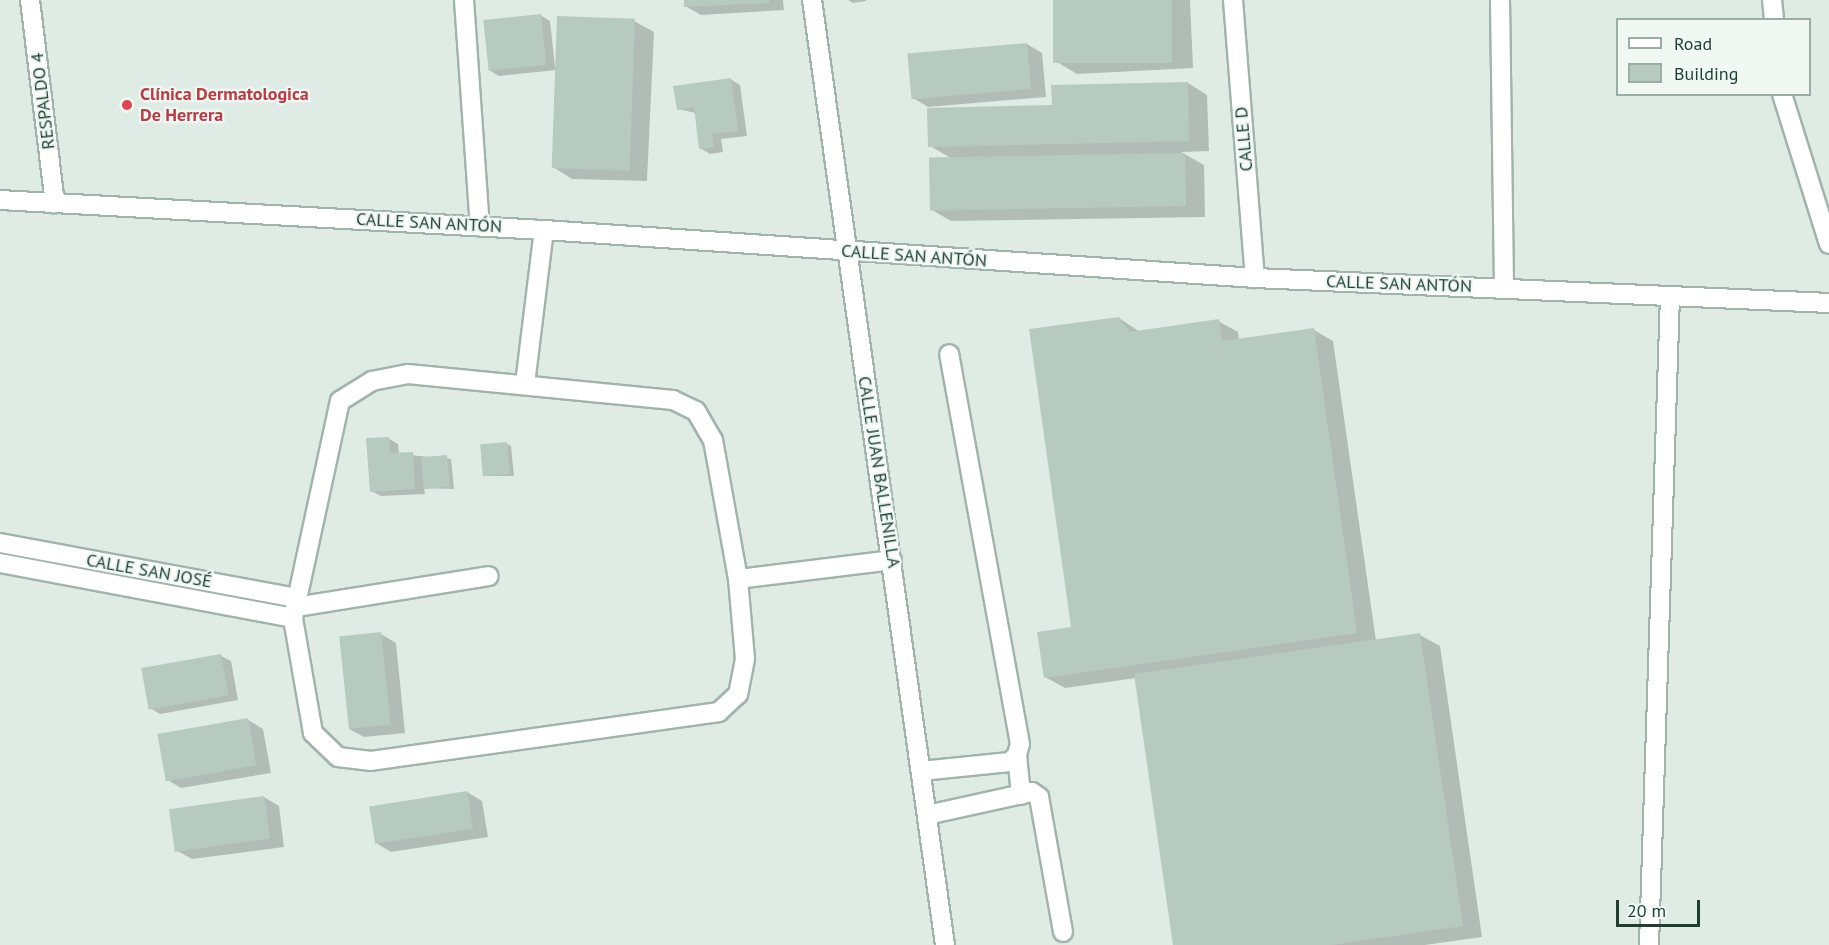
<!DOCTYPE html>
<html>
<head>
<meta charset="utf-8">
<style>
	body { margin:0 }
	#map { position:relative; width:1829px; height:945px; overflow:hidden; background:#dfece5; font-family:"PT Sans",sans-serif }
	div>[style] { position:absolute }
	.shadow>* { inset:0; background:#0003 }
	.building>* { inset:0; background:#b7cac0; transform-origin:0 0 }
	.roads { filter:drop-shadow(2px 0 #a1b4ac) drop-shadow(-2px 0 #a1b4ac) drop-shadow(0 2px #a1b4ac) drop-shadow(0 -2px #a1b4ac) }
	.minor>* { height:18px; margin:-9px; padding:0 9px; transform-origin:9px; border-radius:9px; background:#fff }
	.dots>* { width:16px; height:16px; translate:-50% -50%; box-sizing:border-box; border:3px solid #eff8f3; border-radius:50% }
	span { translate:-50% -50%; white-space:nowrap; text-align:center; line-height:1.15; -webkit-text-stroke:4.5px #eff8f3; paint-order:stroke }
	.health-label { font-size:18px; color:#be3a42; font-weight:700 }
	.left { translate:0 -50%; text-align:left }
	.street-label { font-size:18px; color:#1e3e32 }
	.legend { position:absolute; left:1616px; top:18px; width:195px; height:78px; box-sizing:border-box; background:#eff8f3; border:2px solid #9baea6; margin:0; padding:8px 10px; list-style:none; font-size:18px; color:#1e3e32 }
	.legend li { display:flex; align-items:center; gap:12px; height:30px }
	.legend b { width:30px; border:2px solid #9baea6 }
	.scale { position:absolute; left:1616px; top:900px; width:84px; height:27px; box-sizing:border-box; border:3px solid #1e3e32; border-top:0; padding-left:8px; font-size:18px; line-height:21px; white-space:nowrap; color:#1e3e32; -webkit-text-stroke:4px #eff8f3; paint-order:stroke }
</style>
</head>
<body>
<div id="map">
	<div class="shadow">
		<div style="clip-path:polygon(685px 0,783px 0,784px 10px,701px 15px,685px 6px)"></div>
		<div style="clip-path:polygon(848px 0,866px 0,866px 1px,853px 3px)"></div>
		<div style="clip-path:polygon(1054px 0,1190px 0,1193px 68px,1077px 74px,1057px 62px)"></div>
		<div style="clip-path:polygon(540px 15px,550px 21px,555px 67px,634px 21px,654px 32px,647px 181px,572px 179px,553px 167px,557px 70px,499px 76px,489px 70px)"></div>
		<div style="clip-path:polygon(1027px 44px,1042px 53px,1046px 97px,928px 107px,913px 98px)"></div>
		<div style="clip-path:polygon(730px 79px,740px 85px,747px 136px,721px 139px,723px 152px,710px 154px,700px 148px,696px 113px,678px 109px)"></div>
		<div style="clip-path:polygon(1188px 83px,1207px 95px,1209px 151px,1181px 152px,1204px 165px,1205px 217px,951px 221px,932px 210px,951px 158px,930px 146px,1053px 106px)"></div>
		<div style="clip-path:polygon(1119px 318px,1140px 332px,1218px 321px,1238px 332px,1239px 340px,1314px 330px,1333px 341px,1376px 641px,1420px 635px,1440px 646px,1482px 937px,1425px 945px,1175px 945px,1136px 678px,1065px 688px,1045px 677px,1073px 628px)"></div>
		<div style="clip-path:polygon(388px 438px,398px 444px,399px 454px,451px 459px,454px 489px,424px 488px,425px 494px,381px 496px,371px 491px)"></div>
		<div style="clip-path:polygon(507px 444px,511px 446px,514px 476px,484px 476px)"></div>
		<div style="clip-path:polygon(381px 634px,396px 643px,405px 733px,364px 737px,349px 729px)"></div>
		<div style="clip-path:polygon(221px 656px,231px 661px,238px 700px,160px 714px,150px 708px)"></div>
		<div style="clip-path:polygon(248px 720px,263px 729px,271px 773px,181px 788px,166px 779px)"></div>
		<div style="clip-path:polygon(467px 792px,482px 801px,488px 837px,391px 852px,376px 843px)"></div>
		<div style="clip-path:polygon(264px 797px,279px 806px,284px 847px,192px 859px,176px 850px)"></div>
	</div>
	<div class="building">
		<div style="clip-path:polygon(684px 0,769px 0,769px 3px,684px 7px)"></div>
		<div style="left:1053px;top:0;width:119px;height:63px"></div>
		<div style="left:541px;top:14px;width:51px;height:58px;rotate:84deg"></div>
		<div style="left:557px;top:16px;width:78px;height:152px;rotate:2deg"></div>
		<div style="left:1027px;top:43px;width:46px;height:120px;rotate:85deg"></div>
		<div style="clip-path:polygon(731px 78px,738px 131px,712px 134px,714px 147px,699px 149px,694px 107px,677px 110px,673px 86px)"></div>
		<div style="clip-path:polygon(1188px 82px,1189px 141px,928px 147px,927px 108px,1052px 105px,1051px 85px)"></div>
		<div style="left:1185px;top:153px;width:53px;height:256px;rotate:89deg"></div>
		<div style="clip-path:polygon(1119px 317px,1129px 332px,1219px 319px,1222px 341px,1314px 328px,1357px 633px,1044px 678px,1037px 632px,1071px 627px,1029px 329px)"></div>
		<div style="clip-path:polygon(389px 437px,390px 453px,413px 452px,415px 489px,370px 492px,366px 438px)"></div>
		<div style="left:507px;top:442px;width:32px;height:27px;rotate:85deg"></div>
		<div style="left:447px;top:455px;width:32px;height:26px;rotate:85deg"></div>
		<div style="left:381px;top:632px;width:93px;height:42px;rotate:84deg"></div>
		<div style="clip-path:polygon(1420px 633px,1463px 926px,1332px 945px,1173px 945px,1134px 674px)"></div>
		<div style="left:221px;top:654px;width:42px;height:81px;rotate:80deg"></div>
		<div style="left:248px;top:718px;width:48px;height:92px;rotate:80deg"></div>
		<div style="left:467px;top:791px;width:38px;height:99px;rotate:81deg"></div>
		<div style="left:264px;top:796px;width:43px;height:96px;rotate:82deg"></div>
	</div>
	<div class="roads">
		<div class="minor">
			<div style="left:30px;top:0;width:205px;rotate:83deg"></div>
			<div style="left:464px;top:0;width:227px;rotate:86deg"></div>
			<div style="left:812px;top:0;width:954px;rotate:81.99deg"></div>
			<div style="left:1233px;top:0;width:279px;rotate:85.5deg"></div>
			<div style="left:1500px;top:0;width:289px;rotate:89.2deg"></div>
			<div style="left:1772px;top:0;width:20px;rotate:84deg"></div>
			<div style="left:1782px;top:94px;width:157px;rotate:72.6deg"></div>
			<div style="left:0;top:200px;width:545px;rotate:3.16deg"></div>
			<div style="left:544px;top:230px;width:713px;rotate:3.86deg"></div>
			<div style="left:1255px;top:278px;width:575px;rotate:2.49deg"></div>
			<div style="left:408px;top:374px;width:266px;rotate:5.6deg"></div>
			<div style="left:673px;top:400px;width:25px;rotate:26deg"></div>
			<div style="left:696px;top:411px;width:34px;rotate:60deg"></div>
			<div style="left:713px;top:440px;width:141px;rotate:79.8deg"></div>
			<div style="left:738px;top:579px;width:80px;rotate:85deg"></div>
			<div style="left:745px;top:659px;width:36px;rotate:101deg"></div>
			<div style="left:738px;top:694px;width:26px;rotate:137deg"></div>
			<div style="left:719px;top:712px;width:351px;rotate:172deg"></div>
			<div style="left:371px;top:761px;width:33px;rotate:-173deg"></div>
			<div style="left:338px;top:757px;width:35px;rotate:-136deg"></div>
			<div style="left:313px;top:733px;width:117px;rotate:-99.9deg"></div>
			<div style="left:293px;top:618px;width:222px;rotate:-77.8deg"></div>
			<div style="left:340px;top:401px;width:38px;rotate:-32deg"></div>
			<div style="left:372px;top:381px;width:37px;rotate:-11deg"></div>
			<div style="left:525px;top:384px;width:155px;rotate:-83deg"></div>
			<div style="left:0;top:543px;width:302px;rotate:10.5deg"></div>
			<div style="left:0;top:563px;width:298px;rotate:10.6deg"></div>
			<div style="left:738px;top:579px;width:155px;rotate:-7deg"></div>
			<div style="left:296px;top:607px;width:195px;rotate:-9.1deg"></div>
			<div style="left:1017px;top:755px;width:40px;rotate:84.3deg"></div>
			<div style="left:921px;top:771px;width:89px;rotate:-5.8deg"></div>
			<div style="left:1010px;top:762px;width:10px;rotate:-45deg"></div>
			<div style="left:1017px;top:755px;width:11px;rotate:-75deg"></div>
			<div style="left:1020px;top:744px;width:396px;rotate:-100.3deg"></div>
			<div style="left:927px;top:815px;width:107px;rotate:-12.4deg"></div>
			<div style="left:1032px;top:792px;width:9px;rotate:36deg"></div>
			<div style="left:1039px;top:797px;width:137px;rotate:79.9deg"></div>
			<div style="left:1649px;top:945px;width:649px;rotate:-88.15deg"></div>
		</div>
	</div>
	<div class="dots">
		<div style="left:127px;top:105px;background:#e0444e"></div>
	</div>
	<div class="health-label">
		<span class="left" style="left:140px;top:105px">Clínica Dermatologica<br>De Herrera</span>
	</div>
	<div class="street-label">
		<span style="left:43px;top:101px;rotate:-97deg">RESPALDO 4</span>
		<span style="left:1244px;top:139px;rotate:-95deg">CALLE D</span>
		<span style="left:429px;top:223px;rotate:3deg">CALLE SAN ANTÓN</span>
		<span style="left:914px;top:256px;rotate:4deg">CALLE SAN ANTÓN</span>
		<span style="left:1399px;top:284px;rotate:2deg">CALLE SAN ANTÓN</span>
		<span style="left:879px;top:472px;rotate:81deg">CALLE JUAN BALLENILLA</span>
		<span style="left:149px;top:571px;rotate:10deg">CALLE SAN JOSÉ</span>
	</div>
	<ul class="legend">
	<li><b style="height:8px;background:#fff"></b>Road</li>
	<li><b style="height:16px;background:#b7cac0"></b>Building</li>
	</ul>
	<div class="scale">20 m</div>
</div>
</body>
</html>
